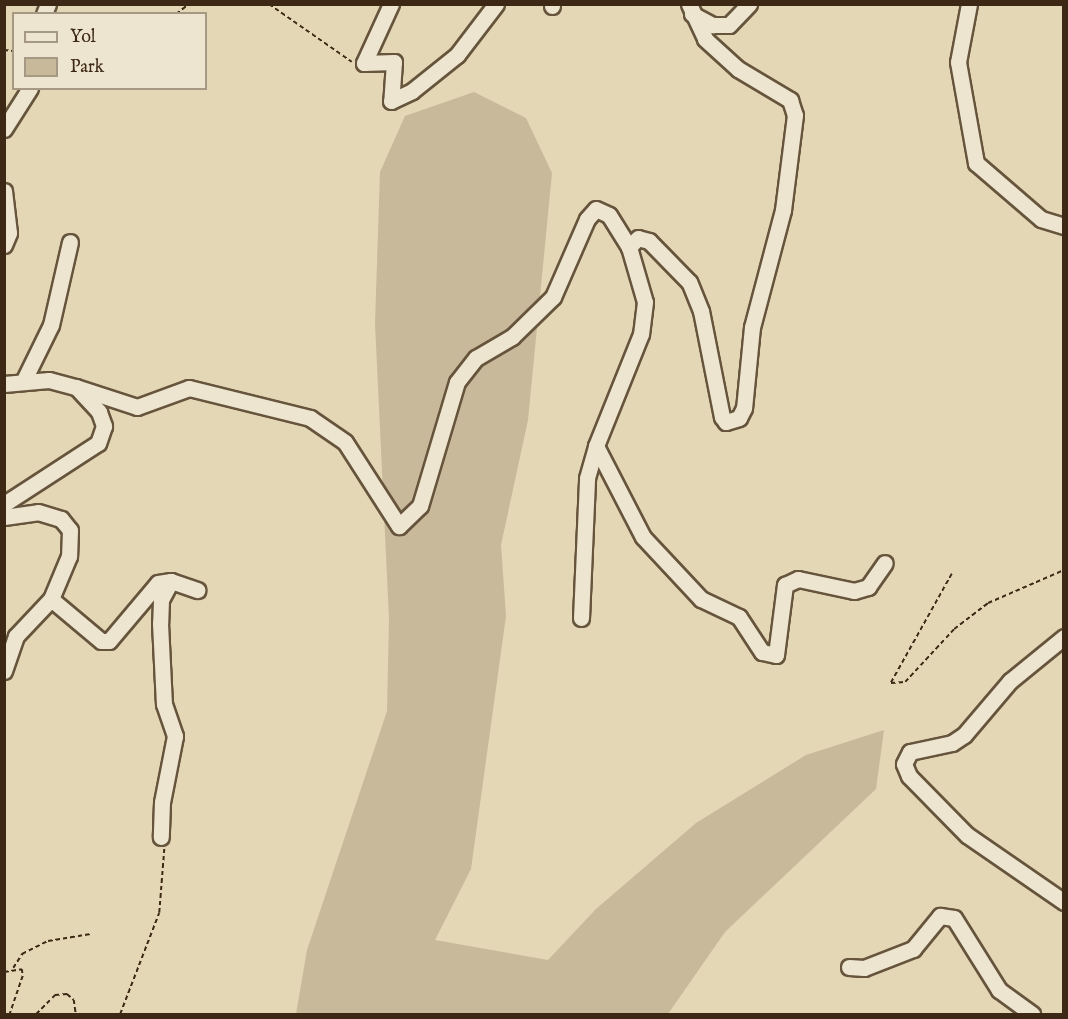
<!DOCTYPE html>
<html>
<head>
<meta charset="utf-8">
<style>
	body { margin:0 }
	#map { position:relative; width:1068px; height:1019px; overflow:hidden; background:#e4d7b5; font-family:"IM FELL English",serif }
	div>[style] { position:absolute }
	.green>* { inset:0; background:#c7b99a }
	.path>* { height:1.5px; margin-top:-0.75px; transform-origin:0; background:repeating-linear-gradient(90deg,#3c2814 0 4.5px,transparent 0 7.5px) }
	.roads { filter:drop-shadow(2px 0 #66543c) drop-shadow(-2px 0 #66543c) drop-shadow(0 2px #66543c) drop-shadow(0 -2px #66543c) }
	.minor>* { height:15px; margin:-7.5px; padding:0 7.5px; transform-origin:7.5px; border-radius:7.5px; background:#ede5cf }
	span { translate:-50% -50%; white-space:nowrap; text-align:center; line-height:1.15; -webkit-text-stroke:4.5px #ede5cf; paint-order:stroke }
	.frame { position:absolute; inset:0; border:6px solid #3c2814; pointer-events:none }
	.legend { position:absolute; left:12px; top:12px; width:195px; height:78px; box-sizing:border-box; background:#ede5cf; border:2px solid #a69984; margin:0; padding:8px 10px; list-style:none; font-size:18px; color:#3c2814 }
	.legend li { display:flex; align-items:center; gap:12px; height:30px }
	.legend b { width:30px; border:2px solid #a69984 }
</style>
</head>
<body>
<div id="map">
	<div class="green">
		<div style="clip-path:polygon(474px 92px,526px 118px,552px 173px,528px 420px,501px 545px,506px 616px,471px 869px,435px 940px,548px 960px,596px 909px,696px 823px,806px 755px,884px 730px,876px 789px,725px 932px,668px 1014px,296px 1014px,307px 950px,387px 711px,389px 619px,375px 323px,380px 172px,405px 116px)"></div>
	</div>
	<div class="path">
		<div style="left:269px;top:4px;width:101px;rotate:34.9deg"></div>
		<div style="left:176px;top:14px;width:16px;rotate:-38deg"></div>
		<div style="left:4px;top:50px;width:10px;rotate:6deg"></div>
		<div style="left:952px;top:574px;width:125px;rotate:119.2deg"></div>
		<div style="left:891px;top:683px;width:14px;rotate:-4deg"></div>
		<div style="left:905px;top:682px;width:72px;rotate:-47.2deg"></div>
		<div style="left:954px;top:629px;width:43px;rotate:-37.4deg"></div>
		<div style="left:988px;top:603px;width:83px;rotate:-23.5deg"></div>
		<div style="left:13px;top:968px;width:17px;rotate:-57deg"></div>
		<div style="left:22px;top:954px;width:29px;rotate:-27deg"></div>
		<div style="left:48px;top:941px;width:43px;rotate:-9.5deg"></div>
		<div style="left:4px;top:972px;width:18px;rotate:-9deg"></div>
		<div style="left:22px;top:969px;width:7px;rotate:82deg"></div>
		<div style="left:23px;top:976px;width:40px;rotate:108.9deg"></div>
		<div style="left:36px;top:1014px;width:27px;rotate:-45deg"></div>
		<div style="left:55px;top:995px;width:12px;rotate:-5deg"></div>
		<div style="left:67px;top:994px;width:9px;rotate:41deg"></div>
		<div style="left:74px;top:1000px;width:14px;rotate:82deg"></div>
		<div style="left:120px;top:1014px;width:108px;rotate:-68.9deg"></div>
		<div style="left:159px;top:913px;width:64px;rotate:-85.5deg"></div>
	</div>
	<div class="roads">
		<div class="minor">
			<div style="left:391px;top:4px;width:65px;rotate:114.6deg"></div>
			<div style="left:364px;top:63px;width:30px;rotate:-2deg"></div>
			<div style="left:394px;top:62px;width:39px;rotate:94deg"></div>
			<div style="left:391px;top:101px;width:23px;rotate:-25deg"></div>
			<div style="left:412px;top:91px;width:58px;rotate:-38.7deg"></div>
			<div style="left:457px;top:55px;width:64px;rotate:-52.6deg"></div>
			<div style="left:552px;top:4px;width:2px;rotate:90deg"></div>
			<div style="left:689px;top:4px;width:38px;rotate:65deg"></div>
			<div style="left:705px;top:39px;width:45px;rotate:42.3deg"></div>
			<div style="left:738px;top:69px;width:61px;rotate:30.8deg"></div>
			<div style="left:790px;top:100px;width:16px;rotate:72deg"></div>
			<div style="left:795px;top:115px;width:96px;rotate:97.2deg"></div>
			<div style="left:783px;top:210px;width:121px;rotate:104.8deg"></div>
			<div style="left:752px;top:327px;width:81px;rotate:95.6deg"></div>
			<div style="left:744px;top:408px;width:11px;rotate:117deg"></div>
			<div style="left:739px;top:418px;width:14px;rotate:163deg"></div>
			<div style="left:726px;top:422px;width:6px;rotate:-129deg"></div>
			<div style="left:722px;top:417px;width:108px;rotate:-101.2deg"></div>
			<div style="left:701px;top:311px;width:31px;rotate:-112deg"></div>
			<div style="left:689px;top:282px;width:57px;rotate:-134.3deg"></div>
			<div style="left:649px;top:241px;width:11px;rotate:-165deg"></div>
			<div style="left:638px;top:238px;width:13px;rotate:135deg"></div>
			<div style="left:629px;top:247px;width:57px;rotate:73.8deg"></div>
			<div style="left:645px;top:302px;width:32px;rotate:97deg"></div>
			<div style="left:641px;top:334px;width:121px;rotate:111.9deg"></div>
			<div style="left:596px;top:446px;width:102px;rotate:62.7deg"></div>
			<div style="left:643px;top:537px;width:85px;rotate:46.9deg"></div>
			<div style="left:701px;top:599px;width:42px;rotate:25.3deg"></div>
			<div style="left:739px;top:617px;width:42px;rotate:56.7deg"></div>
			<div style="left:762px;top:652px;width:14px;rotate:12deg"></div>
			<div style="left:776px;top:655px;width:71px;rotate:-82.7deg"></div>
			<div style="left:785px;top:585px;width:14px;rotate:-25deg"></div>
			<div style="left:798px;top:579px;width:57px;rotate:12.1deg"></div>
			<div style="left:854px;top:591px;width:15px;rotate:-16deg"></div>
			<div style="left:868px;top:587px;width:29px;rotate:-55deg"></div>
			<div style="left:969px;top:4px;width:59px;rotate:100.7deg"></div>
			<div style="left:958px;top:62px;width:103px;rotate:79.9deg"></div>
			<div style="left:976px;top:163px;width:86px;rotate:40.7deg"></div>
			<div style="left:1041px;top:219px;width:24px;rotate:17deg"></div>
			<div style="left:44px;top:14px;width:11px;rotate:-68deg"></div>
			<div style="left:692px;top:14px;width:24px;rotate:28deg"></div>
			<div style="left:713px;top:25px;width:16px"></div>
			<div style="left:729px;top:25px;width:29px;rotate:-46deg"></div>
			<div style="left:4px;top:129px;width:49px;rotate:-57.6deg"></div>
			<div style="left:4px;top:191px;width:42px;rotate:83.2deg"></div>
			<div style="left:9px;top:233px;width:13px;rotate:113deg"></div>
			<div style="left:24px;top:380px;width:61px;rotate:-63.9deg"></div>
			<div style="left:51px;top:325px;width:85px;rotate:-77.1deg"></div>
			<div style="left:4px;top:384px;width:45px;rotate:-5.1deg"></div>
			<div style="left:49px;top:380px;width:28px;rotate:15deg"></div>
			<div style="left:76px;top:387px;width:34px;rotate:47deg"></div>
			<div style="left:99px;top:412px;width:15px;rotate:70deg"></div>
			<div style="left:104px;top:426px;width:18px;rotate:109deg"></div>
			<div style="left:98px;top:443px;width:112px;rotate:147deg"></div>
			<div style="left:76px;top:387px;width:64px;rotate:18.2deg"></div>
			<div style="left:137px;top:407px;width:55px;rotate:-20.1deg"></div>
			<div style="left:189px;top:388px;width:125px;rotate:13.9deg"></div>
			<div style="left:310px;top:418px;width:42px;rotate:34.4deg"></div>
			<div style="left:345px;top:442px;width:100px;rotate:57.3deg"></div>
			<div style="left:399px;top:526px;width:29px;rotate:-44deg"></div>
			<div style="left:420px;top:506px;width:129px;rotate:-73.4deg"></div>
			<div style="left:457px;top:382px;width:31px;rotate:-52deg"></div>
			<div style="left:476px;top:358px;width:42px;rotate:-30.3deg"></div>
			<div style="left:512px;top:337px;width:57px;rotate:-44.3deg"></div>
			<div style="left:553px;top:297px;width:85px;rotate:-66.4deg"></div>
			<div style="left:587px;top:219px;width:13px;rotate:-48deg"></div>
			<div style="left:596px;top:209px;width:14px;rotate:25deg"></div>
			<div style="left:609px;top:215px;width:38px;rotate:58deg"></div>
			<div style="left:4px;top:517px;width:34px;rotate:-8deg"></div>
			<div style="left:38px;top:512px;width:24px;rotate:17deg"></div>
			<div style="left:61px;top:519px;width:14px;rotate:51deg"></div>
			<div style="left:70px;top:530px;width:26px;rotate:92deg"></div>
			<div style="left:69px;top:556px;width:47px;rotate:112.7deg"></div>
			<div style="left:51px;top:599px;width:51px;rotate:133.4deg"></div>
			<div style="left:16px;top:636px;width:37px;rotate:109deg"></div>
			<div style="left:171px;top:581px;width:28px;rotate:19deg"></div>
			<div style="left:51px;top:599px;width:65px;rotate:40deg"></div>
			<div style="left:101px;top:641px;width:8px"></div>
			<div style="left:109px;top:641px;width:76px;rotate:-49.8deg"></div>
			<div style="left:158px;top:583px;width:13px;rotate:-9deg"></div>
			<div style="left:171px;top:581px;width:21px;rotate:118deg"></div>
			<div style="left:161px;top:600px;width:23px;rotate:92deg"></div>
			<div style="left:160px;top:623px;width:81px;rotate:87.2deg"></div>
			<div style="left:164px;top:704px;width:34px;rotate:71deg"></div>
			<div style="left:175px;top:736px;width:67px;rotate:101.1deg"></div>
			<div style="left:162px;top:802px;width:35px;rotate:92deg"></div>
			<div style="left:581px;top:618px;width:140px;rotate:-87.5deg"></div>
			<div style="left:587px;top:478px;width:33px;rotate:-74deg"></div>
			<div style="left:1064px;top:637px;width:70px;rotate:140.8deg"></div>
			<div style="left:1010px;top:681px;width:71px;rotate:130.4deg"></div>
			<div style="left:964px;top:735px;width:14px;rotate:146deg"></div>
			<div style="left:952px;top:743px;width:43px;rotate:167.9deg"></div>
			<div style="left:910px;top:752px;width:13px;rotate:117deg"></div>
			<div style="left:904px;top:764px;width:13px;rotate:67deg"></div>
			<div style="left:909px;top:776px;width:83px;rotate:45.5deg"></div>
			<div style="left:967px;top:835px;width:118px;rotate:34.6deg"></div>
			<div style="left:849px;top:967px;width:15px;rotate:4deg"></div>
			<div style="left:864px;top:968px;width:53px;rotate:-21.2deg"></div>
			<div style="left:913px;top:949px;width:43px;rotate:-50.7deg"></div>
			<div style="left:940px;top:916px;width:14px;rotate:8deg"></div>
			<div style="left:954px;top:918px;width:85px;rotate:58deg"></div>
			<div style="left:999px;top:990px;width:41px;rotate:36deg"></div>
		</div>
	</div>
	<div class="frame"></div>
	<ul class="legend">
	<li><b style="height:8px;background:#ede5cf"></b>Yol</li>
	<li><b style="height:16px;background:#c7b99a"></b>Park</li>
	</ul>
</div>
</body>
</html>
